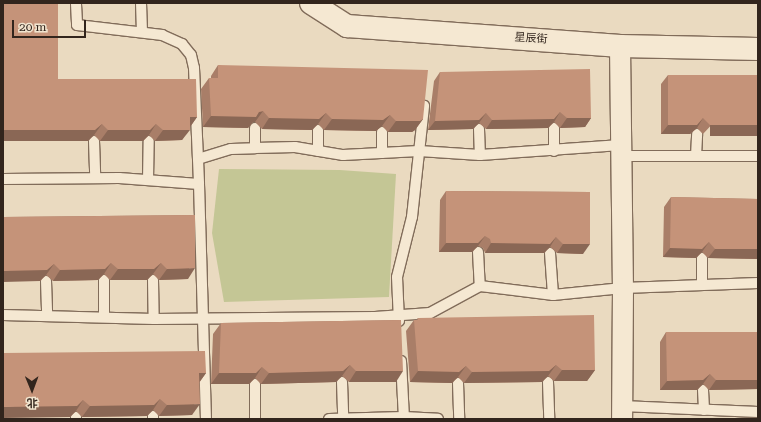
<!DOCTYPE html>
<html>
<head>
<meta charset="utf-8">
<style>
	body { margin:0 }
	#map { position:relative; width:761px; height:422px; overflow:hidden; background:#eadac0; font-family:"Roboto Serif","Noto Sans SC",serif }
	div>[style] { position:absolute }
	.green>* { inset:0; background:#c4c695 }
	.roads { filter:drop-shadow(1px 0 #816c5a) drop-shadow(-1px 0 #816c5a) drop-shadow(0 1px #816c5a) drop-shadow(0 -1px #816c5a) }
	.service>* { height:10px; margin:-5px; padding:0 5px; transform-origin:5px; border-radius:5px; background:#f5e8d2 }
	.minor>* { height:20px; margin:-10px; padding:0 10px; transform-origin:10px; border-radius:10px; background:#f5e8d2 }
	.tertiary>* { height:22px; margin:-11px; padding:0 11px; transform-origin:11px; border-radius:11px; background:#f5e8d2 }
	.wall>* { inset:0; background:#a97e68 }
	.shaded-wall>* { inset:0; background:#8a6755; transform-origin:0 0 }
	.building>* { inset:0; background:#c59379 }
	span { translate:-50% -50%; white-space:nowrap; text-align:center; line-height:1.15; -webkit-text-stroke:3px #f2e5cf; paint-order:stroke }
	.street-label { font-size:11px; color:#32251d }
	.frame { position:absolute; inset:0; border:4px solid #32251d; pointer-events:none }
	.north { position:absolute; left:12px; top:370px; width:40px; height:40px; -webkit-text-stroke:3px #f2e5cf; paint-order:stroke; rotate:179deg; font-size:11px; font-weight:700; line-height:16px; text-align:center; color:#32251d }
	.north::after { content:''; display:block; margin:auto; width:14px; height:18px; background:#32251d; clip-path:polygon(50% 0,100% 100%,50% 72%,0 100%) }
	.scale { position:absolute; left:12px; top:20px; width:74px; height:18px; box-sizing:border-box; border:2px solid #32251d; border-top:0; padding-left:5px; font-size:12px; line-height:14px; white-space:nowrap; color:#32251d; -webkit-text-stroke:3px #f2e5cf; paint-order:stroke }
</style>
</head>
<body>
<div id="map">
	<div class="green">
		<div style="clip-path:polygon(219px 169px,340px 170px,396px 174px,389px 297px,224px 302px,212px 233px)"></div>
	</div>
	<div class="roads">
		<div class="service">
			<div style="left:141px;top:3px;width:29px;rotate:88deg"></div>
			<div style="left:76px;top:4px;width:21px;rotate:87deg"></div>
			<div style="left:77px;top:25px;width:86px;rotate:6.7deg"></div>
			<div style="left:162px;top:35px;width:22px;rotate:24deg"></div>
			<div style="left:182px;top:44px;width:14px;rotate:51deg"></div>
			<div style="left:191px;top:55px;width:13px;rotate:77deg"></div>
			<div style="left:194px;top:68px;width:116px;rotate:87.5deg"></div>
			<div style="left:199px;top:184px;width:235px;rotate:88.3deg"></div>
			<div style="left:255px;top:128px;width:20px;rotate:90deg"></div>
			<div style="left:554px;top:128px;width:23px;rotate:90deg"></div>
			<div style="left:479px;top:129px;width:26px;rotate:88deg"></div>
			<div style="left:318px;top:130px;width:21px;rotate:90deg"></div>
			<div style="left:382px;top:132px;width:21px;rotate:90deg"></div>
			<div style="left:94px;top:141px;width:37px;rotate:88deg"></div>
			<div style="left:621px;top:156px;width:137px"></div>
			<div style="left:696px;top:156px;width:22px;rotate:-87deg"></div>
			<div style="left:198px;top:159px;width:34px;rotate:-17deg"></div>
			<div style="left:231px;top:149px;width:24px;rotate:-2deg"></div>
			<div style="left:255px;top:148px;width:40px;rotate:-1.4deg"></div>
			<div style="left:295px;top:147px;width:49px;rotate:9.5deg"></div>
			<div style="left:343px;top:155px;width:76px;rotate:-3deg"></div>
			<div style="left:419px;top:151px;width:61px;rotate:3.8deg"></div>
			<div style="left:480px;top:155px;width:141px;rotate:-4.1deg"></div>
			<div style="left:3px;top:179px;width:116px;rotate:-0.5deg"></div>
			<div style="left:119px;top:178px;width:80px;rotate:4.3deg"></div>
			<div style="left:148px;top:180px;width:39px;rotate:-89deg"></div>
			<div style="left:478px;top:252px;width:34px;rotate:87deg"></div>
			<div style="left:550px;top:253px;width:42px;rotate:85.9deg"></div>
			<div style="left:104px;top:280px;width:37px;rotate:90deg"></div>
			<div style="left:153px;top:280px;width:39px;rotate:89deg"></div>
			<div style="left:46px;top:281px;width:34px;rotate:88deg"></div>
			<div style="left:702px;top:285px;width:27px;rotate:-90deg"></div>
			<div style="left:3px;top:315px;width:151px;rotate:1.5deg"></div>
			<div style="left:154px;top:319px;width:221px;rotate:-0.5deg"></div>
			<div style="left:375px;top:317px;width:55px;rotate:-4.2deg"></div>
			<div style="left:430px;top:313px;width:57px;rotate:-28.4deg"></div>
			<div style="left:480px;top:286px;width:74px;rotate:7deg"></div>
			<div style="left:553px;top:295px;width:70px;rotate:-5.7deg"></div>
			<div style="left:623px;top:288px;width:135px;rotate:-2.1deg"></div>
			<div style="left:399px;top:321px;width:44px;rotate:-92.6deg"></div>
			<div style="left:397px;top:277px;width:62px;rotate:-76deg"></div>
			<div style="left:412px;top:217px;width:112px;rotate:-83.8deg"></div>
			<div style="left:401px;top:361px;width:58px;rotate:87deg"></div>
			<div style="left:342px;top:382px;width:36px;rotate:88deg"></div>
			<div style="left:548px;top:382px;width:37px;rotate:88deg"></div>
			<div style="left:458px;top:383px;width:36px;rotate:88deg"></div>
			<div style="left:703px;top:390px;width:20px;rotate:87deg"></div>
			<div style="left:622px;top:406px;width:136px;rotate:2.5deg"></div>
			<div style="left:153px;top:416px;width:3px;rotate:90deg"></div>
			<div style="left:76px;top:417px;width:2px;rotate:90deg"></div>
			<div style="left:255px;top:419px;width:35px;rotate:-90deg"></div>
			<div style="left:329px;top:419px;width:75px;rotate:-1.5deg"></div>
			<div style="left:404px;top:417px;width:34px;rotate:3deg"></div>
		</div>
		<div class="minor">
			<div style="left:620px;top:46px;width:242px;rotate:89.3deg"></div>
			<div style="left:623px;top:288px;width:131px;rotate:90.4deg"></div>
		</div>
		<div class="tertiary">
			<div style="left:311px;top:3px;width:43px;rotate:32.6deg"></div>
			<div style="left:347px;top:26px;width:274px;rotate:4.2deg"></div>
			<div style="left:620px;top:46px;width:138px;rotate:1.2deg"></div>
		</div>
	</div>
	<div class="wall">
		<div style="clip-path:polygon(3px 3px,70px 3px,70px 4px,58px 4px,58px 79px,197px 117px,190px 127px,182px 140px,155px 141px,149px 135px,143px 141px,100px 141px,94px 135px,88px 141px)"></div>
		<div style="clip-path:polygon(218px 65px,423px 119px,415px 130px,412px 132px,388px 132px,382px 126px,376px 131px,324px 130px,318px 124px,312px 130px,262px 129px,255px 122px,253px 122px,248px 128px,203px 127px,201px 89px,209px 78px,211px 78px,211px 76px)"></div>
		<div style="clip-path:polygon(440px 72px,591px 118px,585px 127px,560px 128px,554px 122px,548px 128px,486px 129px,479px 123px,473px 129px,428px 130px,434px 81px)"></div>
		<div style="clip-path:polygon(668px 75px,758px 75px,703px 134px,697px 128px,690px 134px,661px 134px,661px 84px)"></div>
		<div style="clip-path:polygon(446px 191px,590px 192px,583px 254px,557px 253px,550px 247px,544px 253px,485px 253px,483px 248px,478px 246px,472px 252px,439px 252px,440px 200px)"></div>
		<div style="clip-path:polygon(671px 197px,758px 199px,758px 259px,708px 258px,702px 252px,696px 258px,663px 257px,664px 207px)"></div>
		<div style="clip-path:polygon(195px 215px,188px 279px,159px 280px,153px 274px,147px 280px,110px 280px,104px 274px,98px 280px,53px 281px,46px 275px,40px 281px,3px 217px)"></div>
		<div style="clip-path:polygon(418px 318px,595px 370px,587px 381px,554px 381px,548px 376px,542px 382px,464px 383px,458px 377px,452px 383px,410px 382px,406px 331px,414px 320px,416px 320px)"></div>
		<div style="clip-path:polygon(401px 320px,396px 382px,349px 382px,342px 376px,336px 382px,261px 384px,255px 378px,249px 384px,211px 384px,213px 334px,221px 323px)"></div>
		<div style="clip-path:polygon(666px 332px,758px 332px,758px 389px,709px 390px,703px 384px,697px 390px,660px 390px,660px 342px)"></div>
		<div style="clip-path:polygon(3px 353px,206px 373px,199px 383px,192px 415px,159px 416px,153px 410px,147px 416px,82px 417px,76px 411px,70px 417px)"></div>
	</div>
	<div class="shaded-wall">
		<div style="left:51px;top:3px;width:19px;height:1px"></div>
		<div style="clip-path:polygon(83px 3px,135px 3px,82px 4px)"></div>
		<div style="clip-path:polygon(263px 111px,255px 122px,253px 122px,248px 128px,203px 127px,211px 116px,259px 112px)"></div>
		<div style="clip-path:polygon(560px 112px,554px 122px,548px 128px,486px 129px,492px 120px)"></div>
		<div style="clip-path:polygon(326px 113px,318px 124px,312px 130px,262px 129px,269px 118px)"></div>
		<div style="clip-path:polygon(486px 113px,479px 123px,473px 129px,428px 130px,435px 121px)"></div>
		<div style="clip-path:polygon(390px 115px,382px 126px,376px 131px,324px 130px,332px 119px)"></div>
		<div style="clip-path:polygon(190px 117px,197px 117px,190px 127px,182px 127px)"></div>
		<div style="clip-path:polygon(567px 118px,591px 118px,585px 127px,560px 128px)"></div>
		<div style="clip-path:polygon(703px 118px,697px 128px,690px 134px,661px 134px,668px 125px)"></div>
		<div style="clip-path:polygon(423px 119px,415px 130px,412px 132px,388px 132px,396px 121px)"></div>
		<div style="clip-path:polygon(102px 124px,94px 135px,88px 141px,3px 141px,3px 130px)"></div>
		<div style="clip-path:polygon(156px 124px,149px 135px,143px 141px,100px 141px,108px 130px)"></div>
		<div style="left:710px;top:125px;width:48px;height:11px"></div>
		<div style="clip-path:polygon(163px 130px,190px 130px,182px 140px,155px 141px)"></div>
		<div style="clip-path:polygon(485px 236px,478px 246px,472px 252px,439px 252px,446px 243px)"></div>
		<div style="clip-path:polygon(556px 237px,550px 247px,544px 253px,485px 253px,491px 243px)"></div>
		<div style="clip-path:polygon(709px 242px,702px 252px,696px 258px,663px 257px,670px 248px)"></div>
		<div style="clip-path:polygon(563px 244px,590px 244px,583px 254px,557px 253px)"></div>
		<div style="clip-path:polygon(715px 249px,758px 249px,758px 259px,708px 258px)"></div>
		<div style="clip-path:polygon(111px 263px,104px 274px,98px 280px,53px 281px,60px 270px)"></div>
		<div style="clip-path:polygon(161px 263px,153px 274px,147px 280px,110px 280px,118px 269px)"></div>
		<div style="clip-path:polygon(54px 264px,46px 275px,40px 281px,3px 282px,3px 271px)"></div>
		<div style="clip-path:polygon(195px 268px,188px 279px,159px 280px,167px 269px)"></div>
		<div style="clip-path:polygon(350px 365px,342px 376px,336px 382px,261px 384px,269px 373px)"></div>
		<div style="clip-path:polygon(556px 365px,548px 376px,542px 382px,464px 383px,472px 372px)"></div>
		<div style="clip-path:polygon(466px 366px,458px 377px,452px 383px,410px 382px,418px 371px)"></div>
		<div style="clip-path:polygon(262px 367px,255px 378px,249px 384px,211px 384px,219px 373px)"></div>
		<div style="clip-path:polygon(562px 370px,595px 370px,587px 381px,554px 381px)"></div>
		<div style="clip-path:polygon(356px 371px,403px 371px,396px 382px,349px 382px)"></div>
		<div style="clip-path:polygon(199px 373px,206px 373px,198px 384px)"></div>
		<div style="clip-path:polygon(710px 374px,703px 384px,697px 390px,660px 390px,667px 381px)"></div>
		<div style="clip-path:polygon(716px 380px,758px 380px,758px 389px,709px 390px)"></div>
		<div style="clip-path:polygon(160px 399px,153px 410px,147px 416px,82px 417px,90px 406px)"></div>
		<div style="clip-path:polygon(83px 400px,76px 411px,70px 417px,3px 418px,3px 407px)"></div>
		<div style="clip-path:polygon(200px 404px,192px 415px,159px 416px,167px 405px)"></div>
	</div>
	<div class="building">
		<div style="clip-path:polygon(3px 3px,58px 3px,58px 79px,196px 79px,197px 117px,190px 117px,190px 130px,163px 130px,156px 124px,150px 130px,108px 130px,102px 124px,95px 130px,3px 130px)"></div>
		<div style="clip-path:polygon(218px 65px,428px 70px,423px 119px,420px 121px,396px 121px,390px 115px,383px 120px,332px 119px,326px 113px,319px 119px,269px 118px,263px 111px,259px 112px,256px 117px,211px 116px,209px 78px,218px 78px)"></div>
		<div style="clip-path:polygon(590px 69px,591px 118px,567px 118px,560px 112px,554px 119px,492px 120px,486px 113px,479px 120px,435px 121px,440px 72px)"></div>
		<div style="clip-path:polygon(668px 75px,758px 75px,758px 125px,710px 125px,703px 118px,697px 125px,668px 125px)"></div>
		<div style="clip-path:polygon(446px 191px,590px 192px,590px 244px,563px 244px,556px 237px,550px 244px,491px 243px,490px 239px,485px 236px,478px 243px,446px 243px)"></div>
		<div style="clip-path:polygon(671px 197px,758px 199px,758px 249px,715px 249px,709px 242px,702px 249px,670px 248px)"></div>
		<div style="clip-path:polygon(195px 215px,195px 268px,167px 269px,161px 263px,154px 269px,118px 269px,111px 263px,105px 269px,60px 270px,54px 264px,47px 270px,3px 271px,3px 217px)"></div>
		<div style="clip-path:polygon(594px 315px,595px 370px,562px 370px,556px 365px,549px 371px,472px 372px,466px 366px,459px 372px,418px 371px,414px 320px,418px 320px,418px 318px)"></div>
		<div style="clip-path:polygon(401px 320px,403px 371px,356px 371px,350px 365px,343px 371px,269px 373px,262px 367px,256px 373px,219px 373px,221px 323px)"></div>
		<div style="clip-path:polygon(666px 332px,758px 332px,758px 380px,716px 380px,710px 374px,703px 380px,667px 381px)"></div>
		<div style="clip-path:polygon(205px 351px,206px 373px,199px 373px,200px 404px,167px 405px,160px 399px,154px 405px,90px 406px,83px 400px,77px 406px,3px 407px,3px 353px)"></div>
	</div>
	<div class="street-label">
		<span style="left:531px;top:39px;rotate:4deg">星辰街</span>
	</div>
	<div class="frame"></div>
	<div class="north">北</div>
	<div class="scale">20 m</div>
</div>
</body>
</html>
